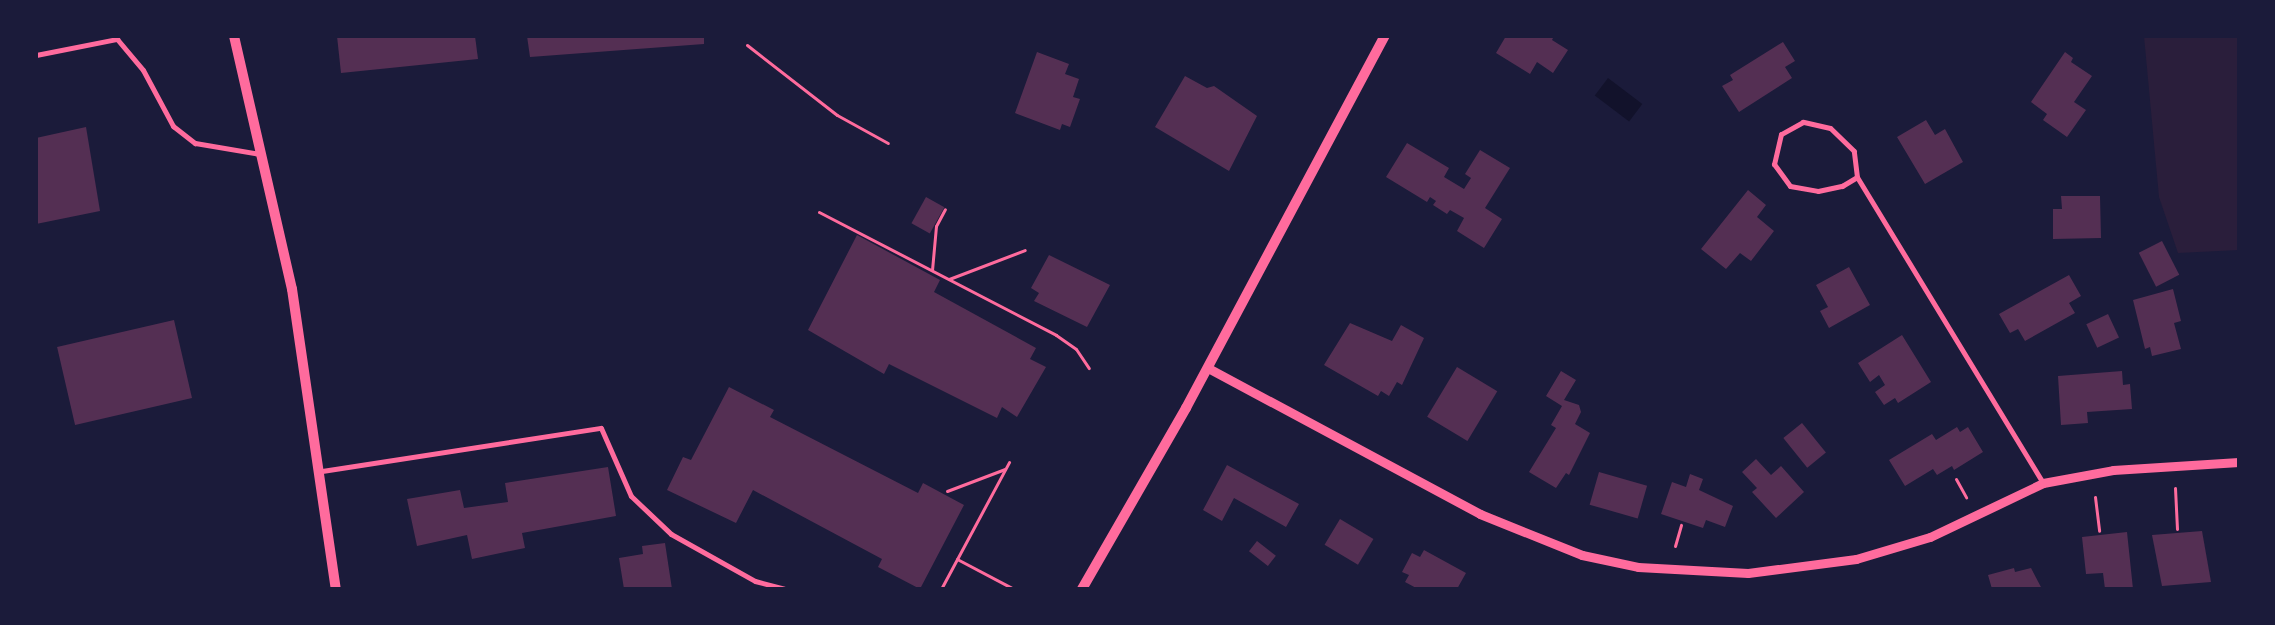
<!DOCTYPE html>
<html>
<head>
<meta charset="utf-8">
<style>
	body { margin:0 }
	#map { position:relative; width:2275px; height:625px; overflow:hidden; background:#1b1b3a; font-family:Helvetica,sans-serif }
	div>[style] { position:absolute }
	.green>* { inset:0; background:#2a1e3b }
	.water>* { inset:0; background:#12122b; transform-origin:0 0 }
	.building>* { inset:0; background:#542f53; transform-origin:0 0 }
	.path>* { height:3px; margin:-1.5px; padding:0 1.5px; transform-origin:1.5px; border-radius:1.5px; background:#ff6b9d }
	.minor>* { height:5px; margin:-2.5px; padding:0 2.5px; transform-origin:2.5px; border-radius:2.5px; background:#ff6b9d }
	.tertiary>* { height:9px; margin:-4.5px; padding:0 4.5px; transform-origin:4.5px; border-radius:4.5px; background:#ff6b9d }
	.secondary>* { height:10px; margin:-5px; padding:0 5px; transform-origin:5px; border-radius:5px; background:#ff6b9d }
	span { translate:-50% -50%; white-space:nowrap; text-align:center; line-height:1.15; -webkit-text-stroke:4px #1b1b3a; paint-order:stroke }
	.frame { position:absolute; inset:0; border:38px solid #1b1b3a; pointer-events:none }
</style>
</head>
<body>
<div id="map">
	<div class="green">
		<div style="clip-path:polygon(2144px 36px,2239px 36px,2239px 250px,2178px 253px,2159px 197px)"></div>
	</div>
	<div class="water">
		<div style="left:1608px;top:78px;width:43px;height:22px;rotate:37deg"></div>
	</div>
	<div class="building">
		<div style="clip-path:polygon(337px 36px,475px 36px,478px 59px,341px 73px)"></div>
		<div style="clip-path:polygon(527px 36px,704px 36px,704px 44px,530px 57px)"></div>
		<div style="clip-path:polygon(1506px 36px,1554px 36px,1552px 40px,1568px 50px,1553px 73px,1537px 62px,1530px 74px,1496px 53px)"></div>
		<div style="clip-path:polygon(1783px 42px,1795px 61px,1785px 67px,1792px 78px,1739px 112px,1722px 86px,1733px 80px,1730px 75px)"></div>
		<div style="clip-path:polygon(1037px 52px,1069px 64px,1065px 74px,1079px 79px,1073px 97px,1080px 99px,1070px 127px,1062px 124px,1060px 130px,1015px 113px)"></div>
		<div style="clip-path:polygon(2065px 52px,2073px 58px,2071px 62px,2092px 76px,2074px 102px,2086px 110px,2067px 137px,2043px 120px,2047px 114px,2031px 102px)"></div>
		<div style="clip-path:polygon(1185px 76px,1207px 88px,1214px 86px,1257px 116px,1229px 171px,1155px 127px)"></div>
		<div style="clip-path:polygon(1926px 120px,1935px 135px,1945px 129px,1963px 162px,1925px 184px,1897px 137px)"></div>
		<div style="clip-path:polygon(86px 127px,100px 211px,36px 224px,36px 138px)"></div>
		<div style="clip-path:polygon(1407px 143px,1449px 168px,1444px 177px,1464px 189px,1471px 178px,1465px 174px,1480px 150px,1510px 168px,1485px 208px,1502px 219px,1484px 248px,1457px 231px,1464px 218px,1450px 210px,1447px 214px,1433px 205px,1436px 201px,1430px 197px,1427px 202px,1386px 177px)"></div>
		<div style="clip-path:polygon(1748px 190px,1766px 205px,1757px 217px,1774px 231px,1751px 261px,1740px 253px,1726px 269px,1701px 249px)"></div>
		<div style="clip-path:polygon(2061px 196px,2100px 196px,2101px 238px,2053px 239px,2053px 209px,2062px 209px)"></div>
		<div style="left:926px;top:197px;width:21px;height:30px;rotate:29deg"></div>
		<div style="clip-path:polygon(857px 235px,940px 280px,934px 292px,1036px 348px,1030px 359px,1046px 367px,1017px 417px,1002px 407px,997px 418px,889px 364px,884px 374px,808px 330px)"></div>
		<div style="left:2162px;top:241px;width:38px;height:26px;rotate:63deg"></div>
		<div style="clip-path:polygon(1049px 255px,1110px 285px,1087px 327px,1034px 301px,1039px 293px,1031px 288px)"></div>
		<div style="clip-path:polygon(1849px 267px,1870px 305px,1829px 328px,1820px 311px,1828px 307px,1816px 285px)"></div>
		<div style="clip-path:polygon(2069px 275px,2081px 296px,2069px 303px,2075px 313px,2025px 341px,2018px 329px,2010px 333px,1999px 314px)"></div>
		<div style="clip-path:polygon(2173px 289px,2181px 321px,2174px 323px,2181px 349px,2152px 356px,2150px 347px,2145px 349px,2133px 300px)"></div>
		<div style="left:2108px;top:314px;width:26px;height:24px;rotate:65deg"></div>
		<div style="left:174px;top:320px;width:80px;height:120px;rotate:77deg"></div>
		<div style="clip-path:polygon(1350px 323px,1392px 341px,1401px 325px,1424px 338px,1402px 385px,1397px 382px,1389px 396px,1381px 391px,1378px 396px,1324px 365px)"></div>
		<div style="clip-path:polygon(1902px 335px,1931px 382px,1898px 403px,1895px 398px,1884px 405px,1875px 392px,1885px 385px,1879px 375px,1870px 382px,1858px 363px)"></div>
		<div style="left:1457px;top:367px;width:47px;height:58px;rotate:31deg"></div>
		<div style="clip-path:polygon(1561px 371px,1576px 380px,1564px 400px,1579px 405px,1581px 412px,1575px 424px,1590px 433px,1569px 475px,1566px 473px,1556px 488px,1529px 472px,1556px 428px,1551px 425px,1562px 406px,1546px 396px)"></div>
		<div style="clip-path:polygon(2122px 371px,2123px 385px,2130px 384px,2132px 409px,2087px 412px,2088px 423px,2061px 425px,2058px 376px)"></div>
		<div style="clip-path:polygon(729px 387px,774px 410px,770px 417px,918px 493px,923px 483px,964px 505px,920px 589px,878px 567px,882px 559px,753px 490px,736px 523px,667px 490px,683px 457px,691px 460px)"></div>
		<div style="left:1802px;top:423px;width:38px;height:24px;rotate:51deg"></div>
		<div style="clip-path:polygon(1957px 427px,1960px 432px,1968px 427px,1983px 452px,1954px 470px,1952px 466px,1937px 475px,1933px 469px,1905px 486px,1889px 460px,1932px 434px,1936px 440px)"></div>
		<div style="clip-path:polygon(1756px 459px,1771px 475px,1781px 466px,1804px 492px,1776px 518px,1752px 492px,1757px 488px,1742px 472px)"></div>
		<div style="clip-path:polygon(1227px 465px,1299px 504px,1286px 527px,1234px 498px,1222px 521px,1203px 510px)"></div>
		<div style="clip-path:polygon(608px 467px,616px 516px,522px 533px,525px 548px,472px 559px,467px 535px,417px 546px,407px 499px,460px 490px,464px 508px,508px 502px,505px 483px)"></div>
		<div style="left:1599px;top:472px;width:50px;height:34px;rotate:16deg"></div>
		<div style="clip-path:polygon(1690px 474px,1703px 479px,1699px 490px,1733px 506px,1725px 527px,1706px 520px,1703px 528px,1661px 514px,1672px 482px,1686px 487px)"></div>
		<div style="left:1340px;top:519px;width:39px;height:30px;rotate:31deg"></div>
		<div style="clip-path:polygon(2202px 531px,2211px 582px,2162px 586px,2152px 535px)"></div>
		<div style="clip-path:polygon(2127px 532px,2133px 589px,2105px 589px,2103px 573px,2086px 574px,2082px 537px)"></div>
		<div style="left:1257px;top:541px;width:24px;height:13px;rotate:38deg"></div>
		<div style="clip-path:polygon(665px 543px,672px 589px,624px 589px,619px 558px,643px 554px,642px 546px)"></div>
		<div style="clip-path:polygon(1424px 550px,1466px 573px,1457px 589px,1418px 589px,1405px 582px,1409px 575px,1402px 572px,1412px 553px,1420px 557px)"></div>
		<div style="clip-path:polygon(2014px 568px,2015px 572px,2031px 568px,2042px 589px,1992px 589px,1988px 575px)"></div>
	</div>
	<div class="path">
		<div style="left:747px;top:45px;width:114px;rotate:37.9deg"></div>
		<div style="left:837px;top:115px;width:58px;rotate:28.8deg"></div>
		<div style="left:819px;top:212px;width:267px;rotate:27.4deg"></div>
		<div style="left:1056px;top:335px;width:24px;rotate:35deg"></div>
		<div style="left:1076px;top:349px;width:23px;rotate:56deg"></div>
		<div style="left:932px;top:270px;width:44px;rotate:-84.8deg"></div>
		<div style="left:936px;top:226px;width:19px;rotate:-62deg"></div>
		<div style="left:949px;top:279px;width:81px;rotate:-20.9deg"></div>
		<div style="left:1956px;top:479px;width:21px;rotate:61deg"></div>
		<div style="left:2175px;top:488px;width:41px;rotate:87.2deg"></div>
		<div style="left:947px;top:491px;width:62px;rotate:-20.8deg"></div>
		<div style="left:2095px;top:497px;width:34px;rotate:83deg"></div>
		<div style="left:1675px;top:546px;width:22px;rotate:-74deg"></div>
		<div style="left:957px;top:559px;width:64px;rotate:27.8deg"></div>
		<div style="left:941px;top:589px;width:144px;rotate:-61.8deg"></div>
	</div>
	<div class="minor">
		<div style="left:36px;top:55px;width:83px;rotate:-11.2deg"></div>
		<div style="left:117px;top:39px;width:40px;rotate:50deg"></div>
		<div style="left:143px;top:70px;width:64px;rotate:61.8deg"></div>
		<div style="left:173px;top:126px;width:28px;rotate:38deg"></div>
		<div style="left:195px;top:143px;width:66px;rotate:9.6deg"></div>
		<div style="left:1857px;top:177px;width:26px;rotate:-97deg"></div>
		<div style="left:1854px;top:151px;width:33px;rotate:-136deg"></div>
		<div style="left:1830px;top:128px;width:28px;rotate:-167deg"></div>
		<div style="left:1803px;top:122px;width:25px;rotate:151deg"></div>
		<div style="left:1781px;top:134px;width:31px;rotate:103deg"></div>
		<div style="left:1774px;top:164px;width:27px;rotate:54deg"></div>
		<div style="left:1790px;top:186px;width:28px;rotate:10deg"></div>
		<div style="left:1818px;top:191px;width:25px;rotate:-12deg"></div>
		<div style="left:1842px;top:186px;width:17px;rotate:-31deg"></div>
		<div style="left:1857px;top:177px;width:358px;rotate:58.7deg"></div>
		<div style="left:322px;top:471px;width:282px;rotate:-8.8deg"></div>
		<div style="left:601px;top:428px;width:74px;rotate:66.2deg"></div>
		<div style="left:631px;top:496px;width:55px;rotate:43.5deg"></div>
		<div style="left:671px;top:534px;width:96px;rotate:29.2deg"></div>
		<div style="left:755px;top:581px;width:30px;rotate:15deg"></div>
	</div>
	<div class="tertiary">
		<div style="left:1208px;top:368px;width:309px;rotate:28.2deg"></div>
		<div style="left:1480px;top:514px;width:110px;rotate:21.9deg"></div>
		<div style="left:1582px;top:555px;width:57px;rotate:12.1deg"></div>
		<div style="left:1638px;top:567px;width:110px;rotate:3.1deg"></div>
		<div style="left:1748px;top:573px;width:109px;rotate:-7.4deg"></div>
		<div style="left:1856px;top:559px;width:77px;rotate:-16.6deg"></div>
		<div style="left:1930px;top:537px;width:125px;rotate:-25.5deg"></div>
		<div style="left:2043px;top:483px;width:71px;rotate:-10.5deg"></div>
		<div style="left:2113px;top:470px;width:126px;rotate:-3.6deg"></div>
	</div>
	<div class="secondary">
		<div style="left:234px;top:36px;width:260px;rotate:77.1deg"></div>
		<div style="left:292px;top:289px;width:303px;rotate:81.7deg"></div>
		<div style="left:1082px;top:589px;width:209px;rotate:-60.1deg"></div>
		<div style="left:1186px;top:408px;width:422px;rotate:-61.9deg"></div>
	</div>
	<div class="frame"></div>
</div>
</body>
</html>
